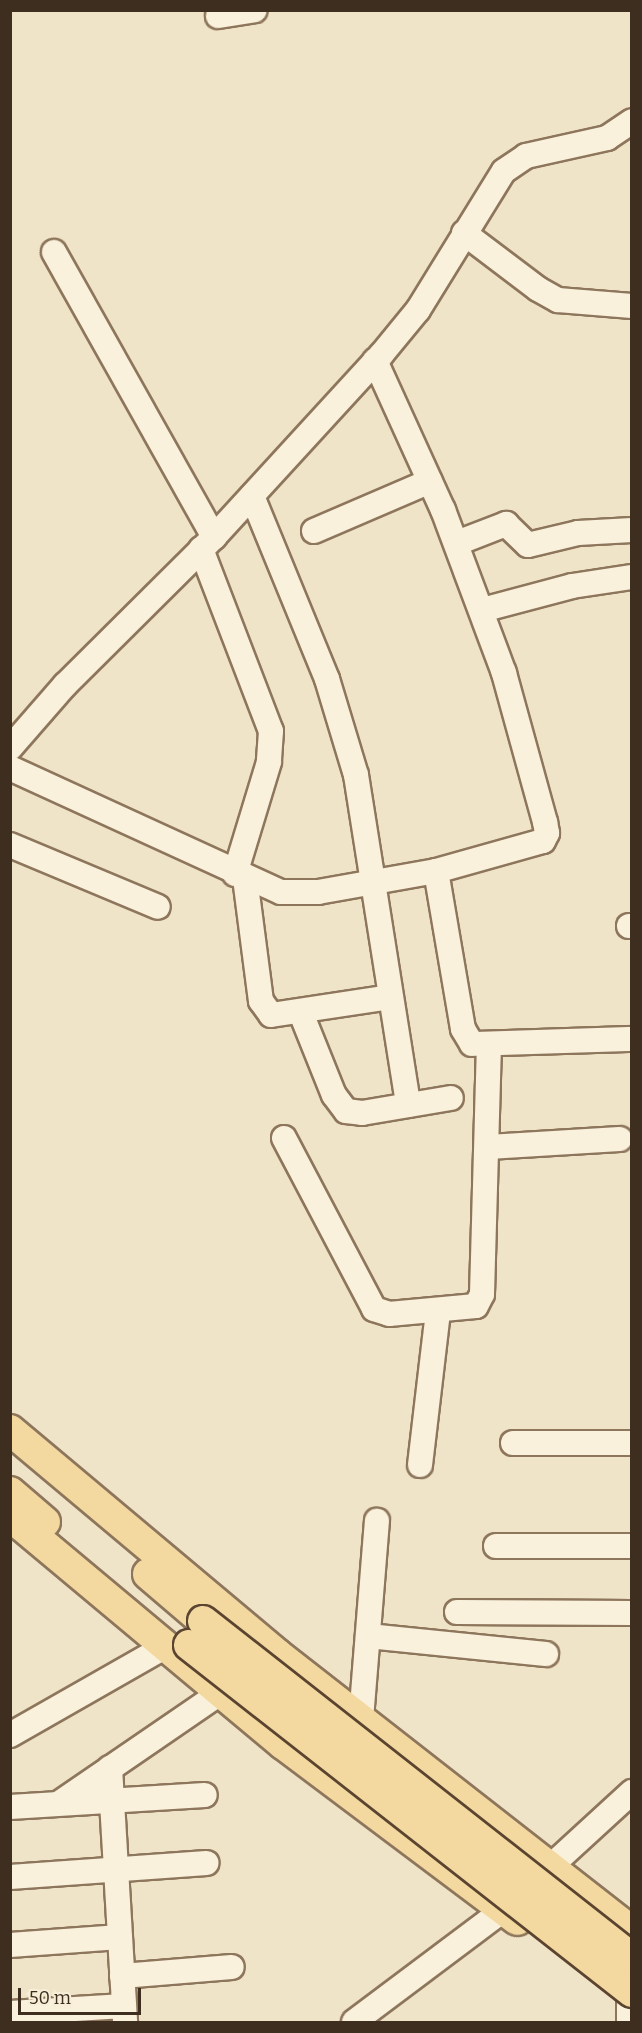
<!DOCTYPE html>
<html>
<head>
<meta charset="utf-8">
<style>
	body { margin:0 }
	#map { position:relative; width:642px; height:2033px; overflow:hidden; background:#f0e4c8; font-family:Bitter,serif }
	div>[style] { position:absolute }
	.roads { filter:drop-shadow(2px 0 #8d765c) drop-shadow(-2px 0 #8d765c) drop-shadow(0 2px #8d765c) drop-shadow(0 -2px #8d765c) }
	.minor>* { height:24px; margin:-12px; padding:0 12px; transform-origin:12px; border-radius:12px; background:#faf1dc }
	.major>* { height:30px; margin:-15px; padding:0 15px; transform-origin:15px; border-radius:15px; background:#f3d9a0 }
	.bridges { filter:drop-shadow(2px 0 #5b4430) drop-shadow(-2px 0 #5b4430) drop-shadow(0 2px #5b4430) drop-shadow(0 -2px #5b4430) }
	.major-bridge>* { height:30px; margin:-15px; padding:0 15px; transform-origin:15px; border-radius:15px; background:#f3d9a0 }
	span { translate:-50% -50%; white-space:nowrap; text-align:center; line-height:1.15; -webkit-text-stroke:4.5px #f7eed8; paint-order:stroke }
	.frame { position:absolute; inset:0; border:12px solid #3d2e20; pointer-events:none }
	.scale { position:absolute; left:18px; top:1988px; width:123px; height:27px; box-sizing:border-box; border:3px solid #3d2e20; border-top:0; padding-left:8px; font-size:18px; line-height:21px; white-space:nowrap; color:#3d2e20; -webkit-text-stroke:4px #f7eed8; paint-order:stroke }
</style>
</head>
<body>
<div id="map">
	<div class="roads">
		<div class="minor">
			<div style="left:218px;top:16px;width:37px;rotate:-9deg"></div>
			<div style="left:464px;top:233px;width:93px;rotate:37.1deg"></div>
			<div style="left:538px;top:289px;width:23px;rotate:29deg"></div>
			<div style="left:558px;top:300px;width:74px;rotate:4.6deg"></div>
			<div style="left:54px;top:252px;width:327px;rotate:60.7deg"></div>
			<div style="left:252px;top:496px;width:198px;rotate:67.7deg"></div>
			<div style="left:327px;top:679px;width:100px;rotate:73.2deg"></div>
			<div style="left:356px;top:775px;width:334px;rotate:81deg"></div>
			<div style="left:314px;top:531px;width:126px;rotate:-23.3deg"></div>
			<div style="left:457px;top:543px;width:53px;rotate:-21.2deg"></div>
			<div style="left:506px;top:524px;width:30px;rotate:44deg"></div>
			<div style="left:528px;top:545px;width:51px;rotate:-13.5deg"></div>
			<div style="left:578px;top:533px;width:54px;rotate:-3.2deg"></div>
			<div style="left:201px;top:549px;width:195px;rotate:69deg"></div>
			<div style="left:271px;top:731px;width:31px;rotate:94deg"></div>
			<div style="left:269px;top:762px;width:117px;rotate:106.9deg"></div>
			<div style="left:482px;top:610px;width:93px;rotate:-14.9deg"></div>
			<div style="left:572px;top:586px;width:61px;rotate:-8.5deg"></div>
			<div style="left:10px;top:748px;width:84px;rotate:-48.9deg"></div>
			<div style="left:65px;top:685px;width:210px;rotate:-44.8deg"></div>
			<div style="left:214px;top:537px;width:247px;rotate:-47.5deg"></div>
			<div style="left:381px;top:355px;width:58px;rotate:-50.6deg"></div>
			<div style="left:418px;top:310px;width:163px;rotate:-58.3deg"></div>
			<div style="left:504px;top:171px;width:27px;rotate:-34deg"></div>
			<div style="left:526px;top:156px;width:83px;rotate:-12.5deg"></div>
			<div style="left:607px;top:138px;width:30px;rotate:-34deg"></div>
			<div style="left:10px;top:768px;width:298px;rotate:24.6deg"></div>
			<div style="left:281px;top:892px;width:37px"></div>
			<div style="left:318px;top:892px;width:120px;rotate:-10.1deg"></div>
			<div style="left:436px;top:871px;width:111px;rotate:-15.7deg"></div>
			<div style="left:543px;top:841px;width:9px;rotate:-63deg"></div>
			<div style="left:547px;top:833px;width:11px;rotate:-100deg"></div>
			<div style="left:545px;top:822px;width:155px;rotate:-105.4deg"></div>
			<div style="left:504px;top:673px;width:174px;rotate:-110.5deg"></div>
			<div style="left:443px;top:510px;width:164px;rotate:-114.5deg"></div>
			<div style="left:10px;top:845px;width:160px;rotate:22.7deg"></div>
			<div style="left:436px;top:871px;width:160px;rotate:80.3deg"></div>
			<div style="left:463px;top:1029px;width:17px;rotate:59deg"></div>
			<div style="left:472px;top:1044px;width:160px;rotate:-1.8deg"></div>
			<div style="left:245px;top:878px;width:124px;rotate:82.6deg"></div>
			<div style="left:261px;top:1001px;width:17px;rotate:54deg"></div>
			<div style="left:271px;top:1015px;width:120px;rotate:-8.6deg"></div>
			<div style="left:629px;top:926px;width:3px"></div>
			<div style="left:301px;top:1013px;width:88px;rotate:68.1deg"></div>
			<div style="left:334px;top:1095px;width:20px;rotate:53deg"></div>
			<div style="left:346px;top:1111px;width:16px;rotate:7deg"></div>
			<div style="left:362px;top:1113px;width:90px;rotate:-9.6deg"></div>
			<div style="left:284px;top:1138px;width:193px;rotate:62.2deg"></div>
			<div style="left:374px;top:1309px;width:16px;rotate:18deg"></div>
			<div style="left:389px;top:1314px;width:87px;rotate:-5.3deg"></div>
			<div style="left:476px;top:1306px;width:13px;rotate:-63deg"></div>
			<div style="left:482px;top:1294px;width:249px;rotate:-88.4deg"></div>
			<div style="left:488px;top:1147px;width:132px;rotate:-3.5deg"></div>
			<div style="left:513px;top:1443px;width:119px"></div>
			<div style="left:420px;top:1465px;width:155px;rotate:-83.3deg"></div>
			<div style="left:496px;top:1546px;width:136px"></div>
			<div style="left:457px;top:1612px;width:175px;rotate:0.3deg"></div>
			<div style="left:368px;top:1636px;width:179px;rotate:5.8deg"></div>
			<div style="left:361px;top:1719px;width:199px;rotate:-85.4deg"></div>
			<div style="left:10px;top:1735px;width:177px;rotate:-29.7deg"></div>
			<div style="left:110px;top:1768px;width:254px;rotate:86.6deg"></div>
			<div style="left:61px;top:1802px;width:193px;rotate:-34.4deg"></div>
			<div style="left:10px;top:1807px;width:195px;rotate:-3.5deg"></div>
			<div style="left:10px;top:1877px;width:197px;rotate:-4.1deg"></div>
			<div style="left:10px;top:1945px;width:110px;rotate:-4.2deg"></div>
			<div style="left:122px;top:1976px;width:110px;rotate:-4.7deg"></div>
			<div style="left:629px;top:2005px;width:17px;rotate:90deg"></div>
			<div style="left:10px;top:2013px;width:114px;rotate:-3.5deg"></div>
			<div style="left:354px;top:2022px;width:186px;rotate:-36.9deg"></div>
			<div style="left:503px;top:1910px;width:175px;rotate:-42.5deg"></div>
		</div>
		<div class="major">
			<div style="left:10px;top:1430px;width:349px;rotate:40deg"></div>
			<div style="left:277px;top:1654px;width:450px;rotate:38deg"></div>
			<div style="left:10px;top:1492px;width:46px;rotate:40.6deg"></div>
			<div style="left:10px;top:1516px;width:356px;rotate:39.9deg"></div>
			<div style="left:283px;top:1744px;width:293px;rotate:36.9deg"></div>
			<div style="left:148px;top:1574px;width:72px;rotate:40.5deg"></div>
		</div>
	</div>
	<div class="bridges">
		<div class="major-bridge">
			<div style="left:203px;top:1621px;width:546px;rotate:38.15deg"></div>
			<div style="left:189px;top:1645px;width:563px;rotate:38.07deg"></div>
		</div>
	</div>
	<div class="frame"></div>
	<div class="scale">50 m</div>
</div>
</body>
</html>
